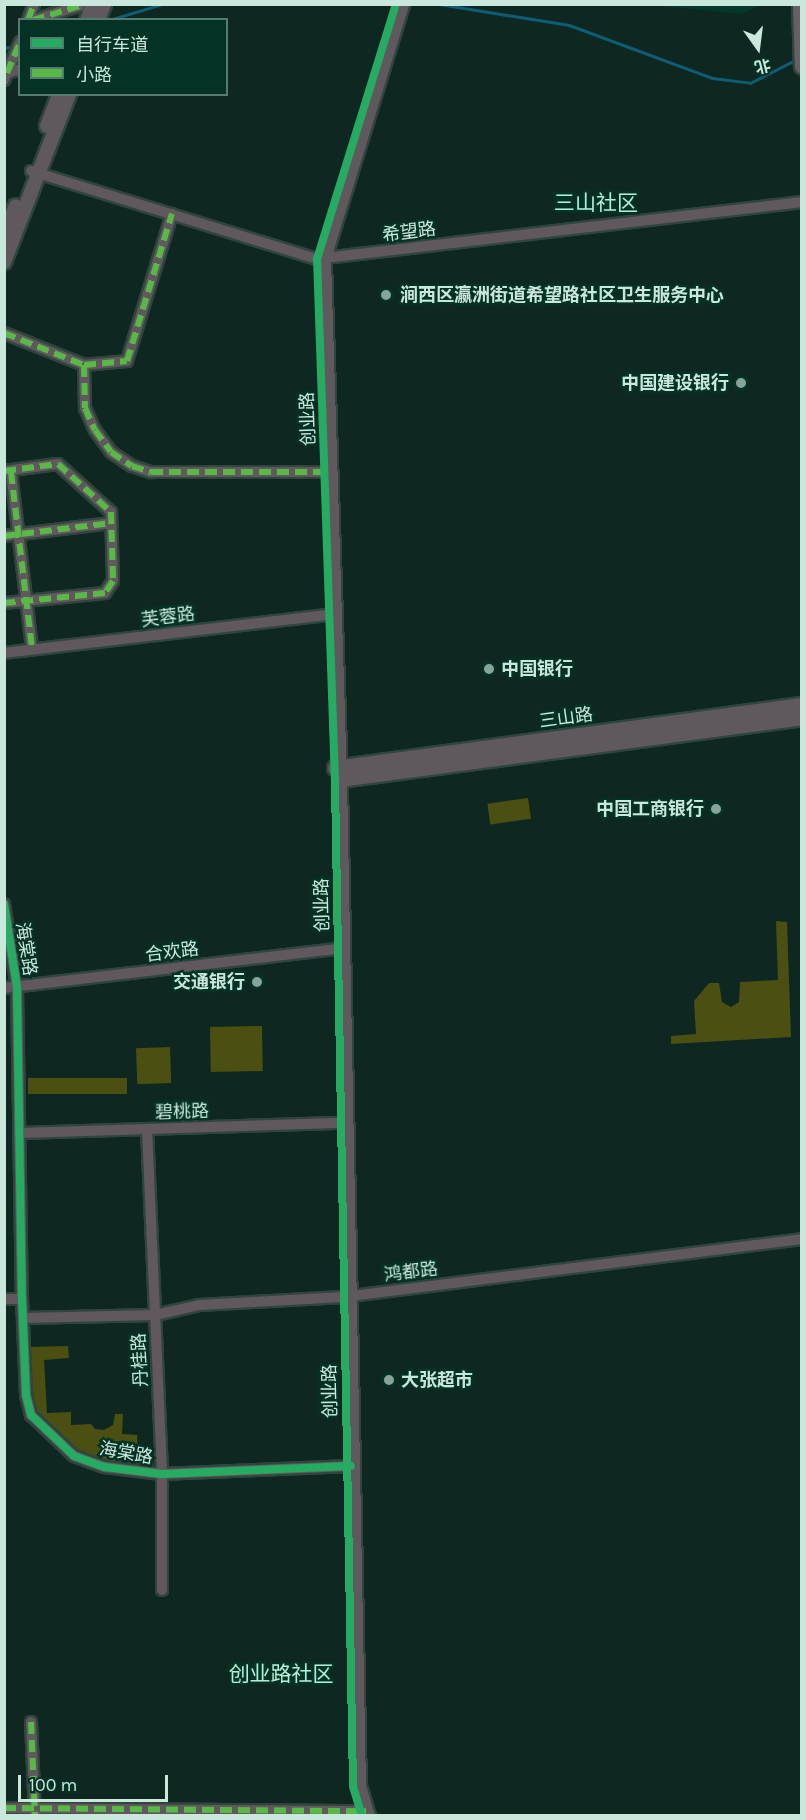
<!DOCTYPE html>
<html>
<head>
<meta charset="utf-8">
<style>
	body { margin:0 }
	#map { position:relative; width:806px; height:1820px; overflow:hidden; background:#0e2821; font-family:Karla,"Noto Sans SC",sans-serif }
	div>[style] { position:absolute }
	.built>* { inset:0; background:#03382b }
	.green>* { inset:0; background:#4b4f11; transform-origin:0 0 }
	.stream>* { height:3px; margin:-1.5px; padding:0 1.5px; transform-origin:1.5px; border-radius:1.5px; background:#0e5d77 }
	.roads { filter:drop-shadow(2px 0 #2f453e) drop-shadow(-2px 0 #2f453e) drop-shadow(0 2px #2f453e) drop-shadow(0 -2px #2f453e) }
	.street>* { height:10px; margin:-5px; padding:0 5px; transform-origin:5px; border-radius:5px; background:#61585d }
	.secondary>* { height:14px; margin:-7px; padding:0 7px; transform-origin:7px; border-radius:7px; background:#5f595d }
	.primary>* { height:15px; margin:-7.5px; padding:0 7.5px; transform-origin:7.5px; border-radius:7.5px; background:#675f65 }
	.quiet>* { height:6px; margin-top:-3px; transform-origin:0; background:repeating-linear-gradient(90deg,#58b947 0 12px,transparent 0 18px) }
	.cycleway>* { height:8px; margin:-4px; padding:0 4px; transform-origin:4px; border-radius:4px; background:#26ab63 }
	.dots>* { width:16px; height:16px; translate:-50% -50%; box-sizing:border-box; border:3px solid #043326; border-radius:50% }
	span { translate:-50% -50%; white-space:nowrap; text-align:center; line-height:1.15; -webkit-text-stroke:5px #043326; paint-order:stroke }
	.street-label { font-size:18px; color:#cae7db }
	.poi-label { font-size:18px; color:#cae7db; font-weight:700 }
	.left { translate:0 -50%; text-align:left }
	.right { translate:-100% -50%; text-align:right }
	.quarter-label { font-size:21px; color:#b3eed8 }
	.frame { position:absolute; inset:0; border:6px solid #cae7db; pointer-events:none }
	.legend { position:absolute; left:18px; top:18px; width:210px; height:78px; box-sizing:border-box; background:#043326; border:2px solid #537b6e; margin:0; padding:8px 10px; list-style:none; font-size:18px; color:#cae7db }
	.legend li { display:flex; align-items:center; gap:12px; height:30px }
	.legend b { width:30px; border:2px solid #537b6e }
	.north { position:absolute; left:728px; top:18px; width:60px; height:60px; -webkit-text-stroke:4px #043326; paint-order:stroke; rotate:166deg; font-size:16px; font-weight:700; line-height:24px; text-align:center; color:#cae7db }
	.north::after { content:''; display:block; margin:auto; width:21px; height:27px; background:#cae7db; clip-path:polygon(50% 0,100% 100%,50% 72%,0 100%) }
	.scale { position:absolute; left:18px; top:1775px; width:150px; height:27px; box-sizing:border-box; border:3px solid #cae7db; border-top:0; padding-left:8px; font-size:18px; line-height:21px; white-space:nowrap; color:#cae7db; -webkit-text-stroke:4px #043326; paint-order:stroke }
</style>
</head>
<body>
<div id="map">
	<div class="built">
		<div style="clip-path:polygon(764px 4px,741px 14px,650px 5px,650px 4px)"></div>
	</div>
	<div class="green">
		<div style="left:528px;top:798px;width:21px;height:41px;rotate:82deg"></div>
		<div style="clip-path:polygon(776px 921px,787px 922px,791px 1037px,671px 1044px,671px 1036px,696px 1034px,694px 1001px,709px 983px,719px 983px,722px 1002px,731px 1007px,739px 1002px,740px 982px,778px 980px)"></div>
		<div style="left:262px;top:1026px;width:45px;height:52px;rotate:89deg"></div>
		<div style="left:170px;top:1047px;width:36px;height:34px;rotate:88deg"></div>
		<div style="left:127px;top:1078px;width:16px;height:99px;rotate:90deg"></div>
		<div style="clip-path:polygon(68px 1346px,69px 1358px,44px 1360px,47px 1413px,71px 1412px,71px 1425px,91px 1424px,95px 1429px,104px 1430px,113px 1425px,115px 1414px,123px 1414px,122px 1434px,137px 1435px,138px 1449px,152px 1448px,153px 1465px,109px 1463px,77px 1449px,35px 1409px,28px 1347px)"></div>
	</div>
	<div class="stream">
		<div style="left:439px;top:4px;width:132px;rotate:9.2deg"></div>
		<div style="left:569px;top:25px;width:153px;rotate:20.3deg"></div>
		<div style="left:712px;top:78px;width:38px;rotate:7deg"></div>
		<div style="left:750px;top:83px;width:53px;rotate:-27.1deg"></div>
		<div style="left:109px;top:20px;width:55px;rotate:-16.8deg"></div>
		<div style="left:4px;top:48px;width:11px;rotate:-10deg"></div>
	</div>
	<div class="roads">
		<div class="street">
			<div style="left:28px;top:20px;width:17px;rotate:-69deg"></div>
			<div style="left:33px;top:20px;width:48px;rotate:-16.9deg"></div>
			<div style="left:7px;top:73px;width:34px;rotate:-67deg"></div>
			<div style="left:4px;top:80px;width:8px;rotate:-67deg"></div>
			<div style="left:7px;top:73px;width:14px;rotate:-17deg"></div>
			<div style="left:31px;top:171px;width:299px;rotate:17.1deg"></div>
			<div style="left:317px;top:259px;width:488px;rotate:-6.7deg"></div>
			<div style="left:4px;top:333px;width:86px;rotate:21.8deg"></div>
			<div style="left:84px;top:365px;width:43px;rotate:-5.3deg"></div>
			<div style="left:127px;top:361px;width:154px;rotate:-73deg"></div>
			<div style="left:84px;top:365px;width:43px;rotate:88.7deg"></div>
			<div style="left:85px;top:408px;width:24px;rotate:66deg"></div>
			<div style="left:95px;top:430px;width:27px;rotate:54deg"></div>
			<div style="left:111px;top:452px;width:25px;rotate:34deg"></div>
			<div style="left:132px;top:466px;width:20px;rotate:18deg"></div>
			<div style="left:151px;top:472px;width:179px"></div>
			<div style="left:4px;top:471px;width:54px;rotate:-7.4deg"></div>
			<div style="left:58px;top:464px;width:72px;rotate:42.2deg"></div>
			<div style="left:111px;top:512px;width:69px;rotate:88.3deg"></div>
			<div style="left:113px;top:581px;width:14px;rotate:124deg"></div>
			<div style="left:105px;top:593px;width:101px;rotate:174.3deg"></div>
			<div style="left:11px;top:472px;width:178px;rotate:83.2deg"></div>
			<div style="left:4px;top:536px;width:108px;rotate:-6.9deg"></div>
			<div style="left:4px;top:653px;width:333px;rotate:-6.7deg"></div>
			<div style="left:4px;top:904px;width:84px;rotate:81.1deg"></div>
			<div style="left:17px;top:987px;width:312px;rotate:89.1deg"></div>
			<div style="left:22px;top:1299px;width:96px;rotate:87.6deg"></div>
			<div style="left:26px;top:1395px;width:21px;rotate:76deg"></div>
			<div style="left:31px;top:1415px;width:59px;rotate:43.6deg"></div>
			<div style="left:74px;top:1456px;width:33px;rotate:20deg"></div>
			<div style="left:105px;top:1467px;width:57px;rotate:7deg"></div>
			<div style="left:162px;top:1474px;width:189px;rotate:-2.4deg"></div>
			<div style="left:4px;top:988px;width:341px;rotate:-6.7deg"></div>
			<div style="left:147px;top:1129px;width:345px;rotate:87.5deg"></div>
			<div style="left:162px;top:1474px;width:116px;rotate:90deg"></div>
			<div style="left:19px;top:1133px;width:326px;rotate:-1.8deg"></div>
			<div style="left:4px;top:1299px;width:18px"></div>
			<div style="left:23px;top:1318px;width:132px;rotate:-1.3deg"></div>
			<div style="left:155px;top:1315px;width:45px;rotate:-12.8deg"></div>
			<div style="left:199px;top:1305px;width:144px;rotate:-3.2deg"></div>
			<div style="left:343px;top:1297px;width:463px;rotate:-7.2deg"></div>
			<div style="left:31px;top:1722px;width:93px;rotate:87.5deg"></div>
			<div style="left:4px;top:1808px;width:362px;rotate:0.5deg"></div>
		</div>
		<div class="secondary">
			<div style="left:87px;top:20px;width:17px;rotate:-69deg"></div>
			<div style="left:98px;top:20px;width:17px;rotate:-69deg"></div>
			<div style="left:47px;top:126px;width:34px;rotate:-69deg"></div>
			<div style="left:4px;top:235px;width:31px;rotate:-68deg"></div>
			<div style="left:4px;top:262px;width:180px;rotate:-68.8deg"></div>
			<div style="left:335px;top:768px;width:471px;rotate:-7.7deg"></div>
			<div style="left:340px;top:780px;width:466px;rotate:-7.6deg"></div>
			<div style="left:368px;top:1816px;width:31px;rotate:-107deg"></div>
			<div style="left:359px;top:1786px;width:1006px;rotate:-91.08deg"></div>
			<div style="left:340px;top:780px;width:522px;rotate:-91.76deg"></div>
			<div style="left:324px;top:258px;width:266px;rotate:-72.9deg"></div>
		</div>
		<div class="primary">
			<div style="left:800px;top:4px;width:62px;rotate:88.2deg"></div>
		</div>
	</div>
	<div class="quiet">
		<div style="left:28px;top:20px;width:17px;rotate:-69deg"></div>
		<div style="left:33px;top:20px;width:48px;rotate:-16.9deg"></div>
		<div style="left:7px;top:73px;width:34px;rotate:-67deg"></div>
		<div style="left:4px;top:333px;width:86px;rotate:21.8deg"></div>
		<div style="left:84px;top:365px;width:43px;rotate:-5.3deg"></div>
		<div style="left:127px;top:361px;width:154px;rotate:-73deg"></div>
		<div style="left:84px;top:365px;width:43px;rotate:88.7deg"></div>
		<div style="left:85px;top:408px;width:24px;rotate:66deg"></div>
		<div style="left:95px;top:430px;width:27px;rotate:54deg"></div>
		<div style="left:111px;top:452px;width:25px;rotate:34deg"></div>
		<div style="left:132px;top:466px;width:20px;rotate:18deg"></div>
		<div style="left:151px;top:472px;width:179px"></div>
		<div style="left:4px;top:471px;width:54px;rotate:-7.4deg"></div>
		<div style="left:58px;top:464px;width:72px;rotate:42.2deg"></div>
		<div style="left:111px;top:512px;width:69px;rotate:88.3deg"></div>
		<div style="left:113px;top:581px;width:14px;rotate:124deg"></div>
		<div style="left:105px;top:593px;width:101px;rotate:174.3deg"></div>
		<div style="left:11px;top:472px;width:178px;rotate:83.2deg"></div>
		<div style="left:4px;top:536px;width:108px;rotate:-6.9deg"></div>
		<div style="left:31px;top:1722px;width:94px;rotate:87.6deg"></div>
		<div style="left:4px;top:1808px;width:362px;rotate:0.5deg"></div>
	</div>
	<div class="cycleway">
		<div style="left:4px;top:904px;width:84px;rotate:81.1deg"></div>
		<div style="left:17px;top:987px;width:312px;rotate:89.1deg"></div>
		<div style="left:22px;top:1299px;width:96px;rotate:87.6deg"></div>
		<div style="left:26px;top:1395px;width:21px;rotate:76deg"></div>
		<div style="left:31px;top:1415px;width:59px;rotate:43.6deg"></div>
		<div style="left:74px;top:1456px;width:33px;rotate:20deg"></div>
		<div style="left:105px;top:1467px;width:57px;rotate:7deg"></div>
		<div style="left:162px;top:1474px;width:189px;rotate:-2.4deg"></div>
		<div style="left:362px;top:1816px;width:31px;rotate:-107deg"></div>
		<div style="left:353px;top:1786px;width:1005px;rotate:-91.03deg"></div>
		<div style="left:335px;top:781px;width:522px;rotate:-91.97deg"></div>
		<div style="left:317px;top:259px;width:267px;rotate:-72.8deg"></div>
	</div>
	<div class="dots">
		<div style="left:386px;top:295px;background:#88a49a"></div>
		<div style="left:741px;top:383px;background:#88a49a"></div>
		<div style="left:489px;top:669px;background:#88a49a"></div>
		<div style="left:716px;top:809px;background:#88a49a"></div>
		<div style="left:257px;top:982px;background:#88a49a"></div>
		<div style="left:389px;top:1380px;background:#88a49a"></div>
	</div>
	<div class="street-label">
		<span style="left:409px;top:232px;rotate:-7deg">希望路</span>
		<span style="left:308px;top:419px;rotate:-92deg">创业路</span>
		<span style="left:168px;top:617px;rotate:-7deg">芙蓉路</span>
		<span style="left:566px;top:718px;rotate:-8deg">三山路</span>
		<span style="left:322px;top:905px;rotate:-91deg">创业路</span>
		<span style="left:26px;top:949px;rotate:81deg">海棠路</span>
		<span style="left:172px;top:952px;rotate:-7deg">合欢路</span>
		<span style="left:182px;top:1112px;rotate:-2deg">碧桃路</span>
		<span style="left:411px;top:1272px;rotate:-7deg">鸿都路</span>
		<span style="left:140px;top:1360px;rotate:-93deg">丹桂路</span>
		<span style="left:330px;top:1391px;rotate:-91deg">创业路</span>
		<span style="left:126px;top:1453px;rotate:10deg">海棠路</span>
	</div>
	<div class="poi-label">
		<span class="left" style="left:400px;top:295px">涧西区瀛洲街道希望路社区卫生服务中心</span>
		<span class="right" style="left:729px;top:383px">中国建设银行</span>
		<span class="left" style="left:501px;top:669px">中国银行</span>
		<span class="right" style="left:704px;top:809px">中国工商银行</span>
		<span class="right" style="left:245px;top:982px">交通银行</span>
		<span class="left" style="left:401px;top:1380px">大张超市</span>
	</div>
	<div class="quarter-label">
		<span style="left:596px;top:203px">三山社区</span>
		<span style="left:281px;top:1674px">创业路社区</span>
	</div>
	<div class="frame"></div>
	<ul class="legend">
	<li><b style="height:8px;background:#26ab63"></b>自行车道</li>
	<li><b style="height:8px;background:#58b947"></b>小路</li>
	</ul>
	<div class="north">北</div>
	<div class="scale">100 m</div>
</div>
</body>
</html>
